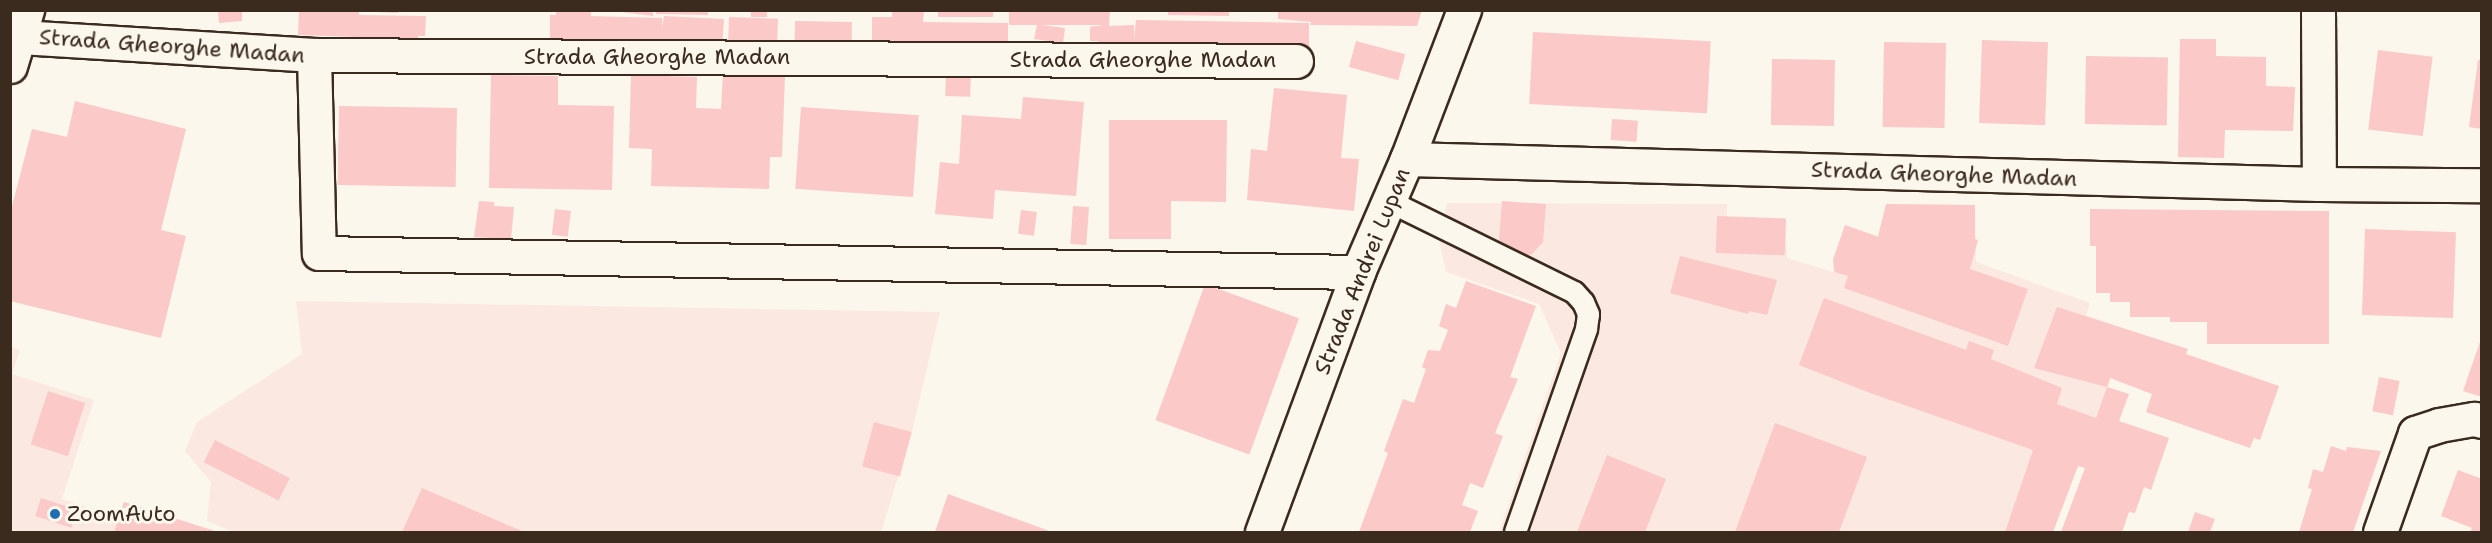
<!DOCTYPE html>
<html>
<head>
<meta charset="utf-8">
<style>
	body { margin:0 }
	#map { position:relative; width:2492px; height:543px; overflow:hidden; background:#fbf7ec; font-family:"Shantell Sans",sans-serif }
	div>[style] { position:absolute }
	.built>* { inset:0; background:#fbe9e1 }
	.building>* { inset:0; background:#fac9c8; transform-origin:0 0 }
	.roads { filter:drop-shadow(2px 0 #3b2a1e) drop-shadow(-2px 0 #3b2a1e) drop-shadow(0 2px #3b2a1e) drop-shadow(0 -2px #3b2a1e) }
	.lane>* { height:21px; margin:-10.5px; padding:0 10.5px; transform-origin:10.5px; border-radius:10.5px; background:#fbf7ec }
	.street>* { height:33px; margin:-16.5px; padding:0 16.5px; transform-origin:16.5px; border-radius:16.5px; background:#fbf7ec }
	.dots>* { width:16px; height:16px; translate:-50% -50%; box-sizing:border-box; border:3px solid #fbf7ec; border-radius:50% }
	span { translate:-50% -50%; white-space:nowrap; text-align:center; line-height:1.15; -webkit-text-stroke:6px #fbf7ec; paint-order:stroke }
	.street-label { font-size:22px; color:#3b2a1e }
	.poi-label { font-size:22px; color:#3b2a1e }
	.left { translate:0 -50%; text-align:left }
	.frame { position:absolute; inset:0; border:12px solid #3b2a1e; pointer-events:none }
</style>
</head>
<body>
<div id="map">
	<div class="built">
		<div style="clip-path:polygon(1447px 203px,1727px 204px,1727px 223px,1786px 218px,1787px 258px,1833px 272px,1833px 260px,1845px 225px,1878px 236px,1886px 204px,1975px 205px,1976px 262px,2090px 303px,2086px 315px,2127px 330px,2127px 336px,2053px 532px,1499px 532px,1561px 353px,1539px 304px,1446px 272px,1439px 240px)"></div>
		<div style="clip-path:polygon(296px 301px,940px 312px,912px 432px,881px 532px,233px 532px,207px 521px,211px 482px,185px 451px,197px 422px,302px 354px)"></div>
		<div style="clip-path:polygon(10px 347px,20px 350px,12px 374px,94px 400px,62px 499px,119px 517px,114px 532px,11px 532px)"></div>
	</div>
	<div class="building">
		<div style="clip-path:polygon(218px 10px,242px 10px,242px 21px,219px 23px)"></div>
		<div style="clip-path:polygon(299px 10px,359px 10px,359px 15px,426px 16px,425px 36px,418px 36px,419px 46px,357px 45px,357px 37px,298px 35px)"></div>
		<div style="clip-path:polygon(374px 10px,398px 10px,398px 13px,374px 12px)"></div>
		<div style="clip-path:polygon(556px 10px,591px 10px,591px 16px,662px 18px,662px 27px,664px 16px,724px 19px,722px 50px,550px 43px,550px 15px,556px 15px)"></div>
		<div style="clip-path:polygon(605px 10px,653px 10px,653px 16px)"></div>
		<div style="clip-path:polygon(656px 10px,708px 10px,708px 15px,656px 14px)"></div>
		<div style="left:751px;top:10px;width:16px;height:7px"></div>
		<div style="clip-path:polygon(892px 10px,924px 10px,923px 22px,1008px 23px,1008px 52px,872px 51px,872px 17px,892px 17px)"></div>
		<div style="left:938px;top:10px;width:55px;height:7px"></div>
		<div style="clip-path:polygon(1009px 10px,1110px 10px,1109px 26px,1134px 25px,1134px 40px,1136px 20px,1309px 23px,1309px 48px,1135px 45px,1098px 50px,1098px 41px,1090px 41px,1090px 27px,1103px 25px,1041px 25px,1065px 28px,1063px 43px,1034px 39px,1037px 25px,1009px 25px)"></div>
		<div style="clip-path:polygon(1168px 10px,1229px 10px,1229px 16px,1168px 15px)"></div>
		<div style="clip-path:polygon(1278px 10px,1422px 10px,1417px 26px,1310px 25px,1311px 22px,1278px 19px)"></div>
		<div style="left:729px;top:17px;width:49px;height:34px;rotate:2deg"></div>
		<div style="left:795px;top:21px;width:57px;height:31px;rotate:1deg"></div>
		<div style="left:1533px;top:32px;width:178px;height:72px;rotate:3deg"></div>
		<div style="clip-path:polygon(2180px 39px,2216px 39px,2216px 56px,2266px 57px,2266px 86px,2295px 87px,2293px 131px,2225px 130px,2224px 158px,2178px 157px)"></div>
		<div style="left:1982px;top:40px;width:66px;height:83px;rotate:2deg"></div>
		<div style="left:1356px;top:41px;width:51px;height:27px;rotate:15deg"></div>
		<div style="left:1884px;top:42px;width:62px;height:85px;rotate:1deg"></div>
		<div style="left:2378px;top:50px;width:55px;height:80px;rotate:7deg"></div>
		<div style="left:2086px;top:56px;width:82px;height:68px;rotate:1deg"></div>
		<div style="left:1772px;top:59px;width:63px;height:66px;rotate:1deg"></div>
		<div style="clip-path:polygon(2478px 60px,2482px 60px,2482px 129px,2469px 127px)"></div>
		<div style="left:946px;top:72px;width:25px;height:24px;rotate:2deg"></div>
		<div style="clip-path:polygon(723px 73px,785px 75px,782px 157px,770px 157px,769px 189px,651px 186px,652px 149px,629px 148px,631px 75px,697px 77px,696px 108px,721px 109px)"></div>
		<div style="clip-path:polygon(491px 75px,558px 76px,558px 105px,614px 106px,612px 190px,489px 188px)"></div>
		<div style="clip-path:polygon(1274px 88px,1347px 95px,1341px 158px,1359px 159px,1354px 211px,1247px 200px,1251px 149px,1267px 151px)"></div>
		<div style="clip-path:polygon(1023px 97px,1084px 102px,1076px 196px,995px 190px,993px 219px,935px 214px,940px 162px,959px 164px,962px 115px,1021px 119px)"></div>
		<div style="clip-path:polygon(75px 101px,186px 129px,161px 230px,186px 236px,161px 338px,10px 301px,10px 214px,32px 129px,67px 137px)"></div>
		<div style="left:339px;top:106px;width:118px;height:79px;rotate:1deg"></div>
		<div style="left:801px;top:107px;width:118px;height:82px;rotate:4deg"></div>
		<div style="left:1612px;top:119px;width:26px;height:21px;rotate:4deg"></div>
		<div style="clip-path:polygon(1109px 120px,1227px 120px,1226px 202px,1171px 201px,1171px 239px,1109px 239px)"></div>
		<div style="clip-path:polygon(479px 201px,494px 202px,494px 206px,514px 207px,511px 239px,474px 237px)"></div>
		<div style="clip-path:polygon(1502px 201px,1546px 204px,1543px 242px,1532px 254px,1521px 257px,1502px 245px,1499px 239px)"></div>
		<div style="clip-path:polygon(1886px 204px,1975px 205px,1975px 239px,1978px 240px,1970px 269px,2028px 289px,2008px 346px,1844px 288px,1848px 276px,1835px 272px,1833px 260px,1845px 225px,1878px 237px)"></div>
		<div style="left:1073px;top:206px;width:16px;height:38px;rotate:4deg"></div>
		<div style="left:555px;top:209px;width:16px;height:26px;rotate:7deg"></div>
		<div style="clip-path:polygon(2090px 209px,2329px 211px,2329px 344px,2207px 344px,2207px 322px,2170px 322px,2170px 317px,2130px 317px,2130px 302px,2110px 302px,2110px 293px,2096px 293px,2096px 246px,2090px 246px)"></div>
		<div style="left:1021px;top:210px;width:16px;height:24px;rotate:7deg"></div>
		<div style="left:1717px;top:216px;width:69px;height:37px;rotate:2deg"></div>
		<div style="left:2365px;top:229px;width:91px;height:86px;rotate:2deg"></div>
		<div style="clip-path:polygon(1680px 256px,1777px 280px,1767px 315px,1749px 311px,1748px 314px,1670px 293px)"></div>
		<div style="clip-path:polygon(1466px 281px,1536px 306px,1510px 377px,1518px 379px,1495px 433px,1503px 436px,1483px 488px,1470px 483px,1462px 505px,1478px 511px,1470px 532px,1359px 532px,1388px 453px,1384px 451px,1403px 399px,1414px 403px,1426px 369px,1422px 367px,1428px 350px,1440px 351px,1448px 330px,1439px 326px,1446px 304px,1456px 308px)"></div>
		<div style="left:1205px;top:284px;width:100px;height:145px;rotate:20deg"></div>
		<div style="clip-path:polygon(1824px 298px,1966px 350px,1969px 341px,1994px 350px,1991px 359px,2062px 388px,2057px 404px,2096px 418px,2107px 387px,2129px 394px,2119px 421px,2169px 438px,2151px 490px,2144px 487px,2135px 513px,2129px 512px,2122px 532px,2061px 532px,2085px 468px,2078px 466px,2053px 532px,2005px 532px,2033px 450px,1870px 393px,1799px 365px)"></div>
		<div style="clip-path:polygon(2057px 307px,2188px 349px,2186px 354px,2279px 386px,2260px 440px,2254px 438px,2250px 448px,2146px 412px,2152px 394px,2110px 378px,2107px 387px,2034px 368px)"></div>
		<div style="clip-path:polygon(2481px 339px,2482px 340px,2482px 397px,2463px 391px)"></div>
		<div style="left:2379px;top:377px;width:21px;height:35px;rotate:11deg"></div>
		<div style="left:48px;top:391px;width:39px;height:56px;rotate:18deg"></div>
		<div style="left:874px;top:422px;width:39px;height:46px;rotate:15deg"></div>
		<div style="clip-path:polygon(1775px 423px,1867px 457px,1839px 532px,1735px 532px)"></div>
		<div style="left:215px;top:440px;width:84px;height:25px;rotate:27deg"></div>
		<div style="clip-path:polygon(2331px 446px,2346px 451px,2347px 447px,2381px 451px,2353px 532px,2299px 532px,2312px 489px,2308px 488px,2313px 469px,2323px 472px)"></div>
		<div style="clip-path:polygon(1607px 455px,1666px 479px,1645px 532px,1577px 532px)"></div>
		<div style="clip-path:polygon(2458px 470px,2482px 479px,2482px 532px,2470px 532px,2472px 528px,2441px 516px)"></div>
		<div style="clip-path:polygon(422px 488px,524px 532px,402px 532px)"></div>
		<div style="clip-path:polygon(948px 494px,1052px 532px,935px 532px)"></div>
		<div style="left:41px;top:498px;width:38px;height:19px;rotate:18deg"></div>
		<div style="clip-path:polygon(124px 502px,218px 532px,114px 532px)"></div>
		<div style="clip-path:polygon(2195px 512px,2215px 519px,2210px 532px,2188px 532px)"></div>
	</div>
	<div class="roads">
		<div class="lane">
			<div style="left:1389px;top:201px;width:206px;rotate:26.2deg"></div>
			<div style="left:1574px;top:292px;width:13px;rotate:48deg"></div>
			<div style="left:1583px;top:302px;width:13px;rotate:67deg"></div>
			<div style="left:1588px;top:314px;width:15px;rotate:98deg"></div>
			<div style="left:1586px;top:329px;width:215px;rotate:109.3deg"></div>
		</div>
		<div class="street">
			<div style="left:2318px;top:10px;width:174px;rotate:89.7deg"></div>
			<div style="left:20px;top:37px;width:295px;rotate:3.5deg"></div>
			<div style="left:314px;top:55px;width:982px;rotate:0.35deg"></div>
			<div style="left:314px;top:55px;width:198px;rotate:88.6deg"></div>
			<div style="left:319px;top:253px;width:1039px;rotate:1.05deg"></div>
			<div style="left:10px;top:66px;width:59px;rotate:-73.1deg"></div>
			<div style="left:1407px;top:159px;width:912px;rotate:1.57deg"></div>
			<div style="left:2319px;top:184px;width:163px;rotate:0.4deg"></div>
			<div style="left:1262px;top:532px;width:277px;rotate:-69.7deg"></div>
			<div style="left:1358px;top:272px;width:123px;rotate:-66.6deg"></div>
			<div style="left:1407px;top:159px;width:160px;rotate:-69.1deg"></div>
			<div style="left:2380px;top:532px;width:105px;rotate:-70.5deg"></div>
			<div style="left:2415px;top:433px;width:25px;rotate:-18deg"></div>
			<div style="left:2439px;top:425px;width:36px;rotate:-10deg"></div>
			<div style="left:2474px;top:419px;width:8px;rotate:14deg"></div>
		</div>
	</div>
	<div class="dots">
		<div style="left:55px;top:514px;background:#1f6fb2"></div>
	</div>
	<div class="street-label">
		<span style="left:172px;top:46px;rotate:4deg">Strada Gheorghe Madan</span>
		<span style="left:657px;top:57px">Strada Gheorghe Madan</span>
		<span style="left:1143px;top:60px">Strada Gheorghe Madan</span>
		<span style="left:1944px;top:174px;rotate:2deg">Strada Gheorghe Madan</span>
		<span style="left:1362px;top:271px;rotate:-68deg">Strada Andrei Lupan</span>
	</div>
	<div class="poi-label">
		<span class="left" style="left:67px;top:514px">ZoomAuto</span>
	</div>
	<div class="frame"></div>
</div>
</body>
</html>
